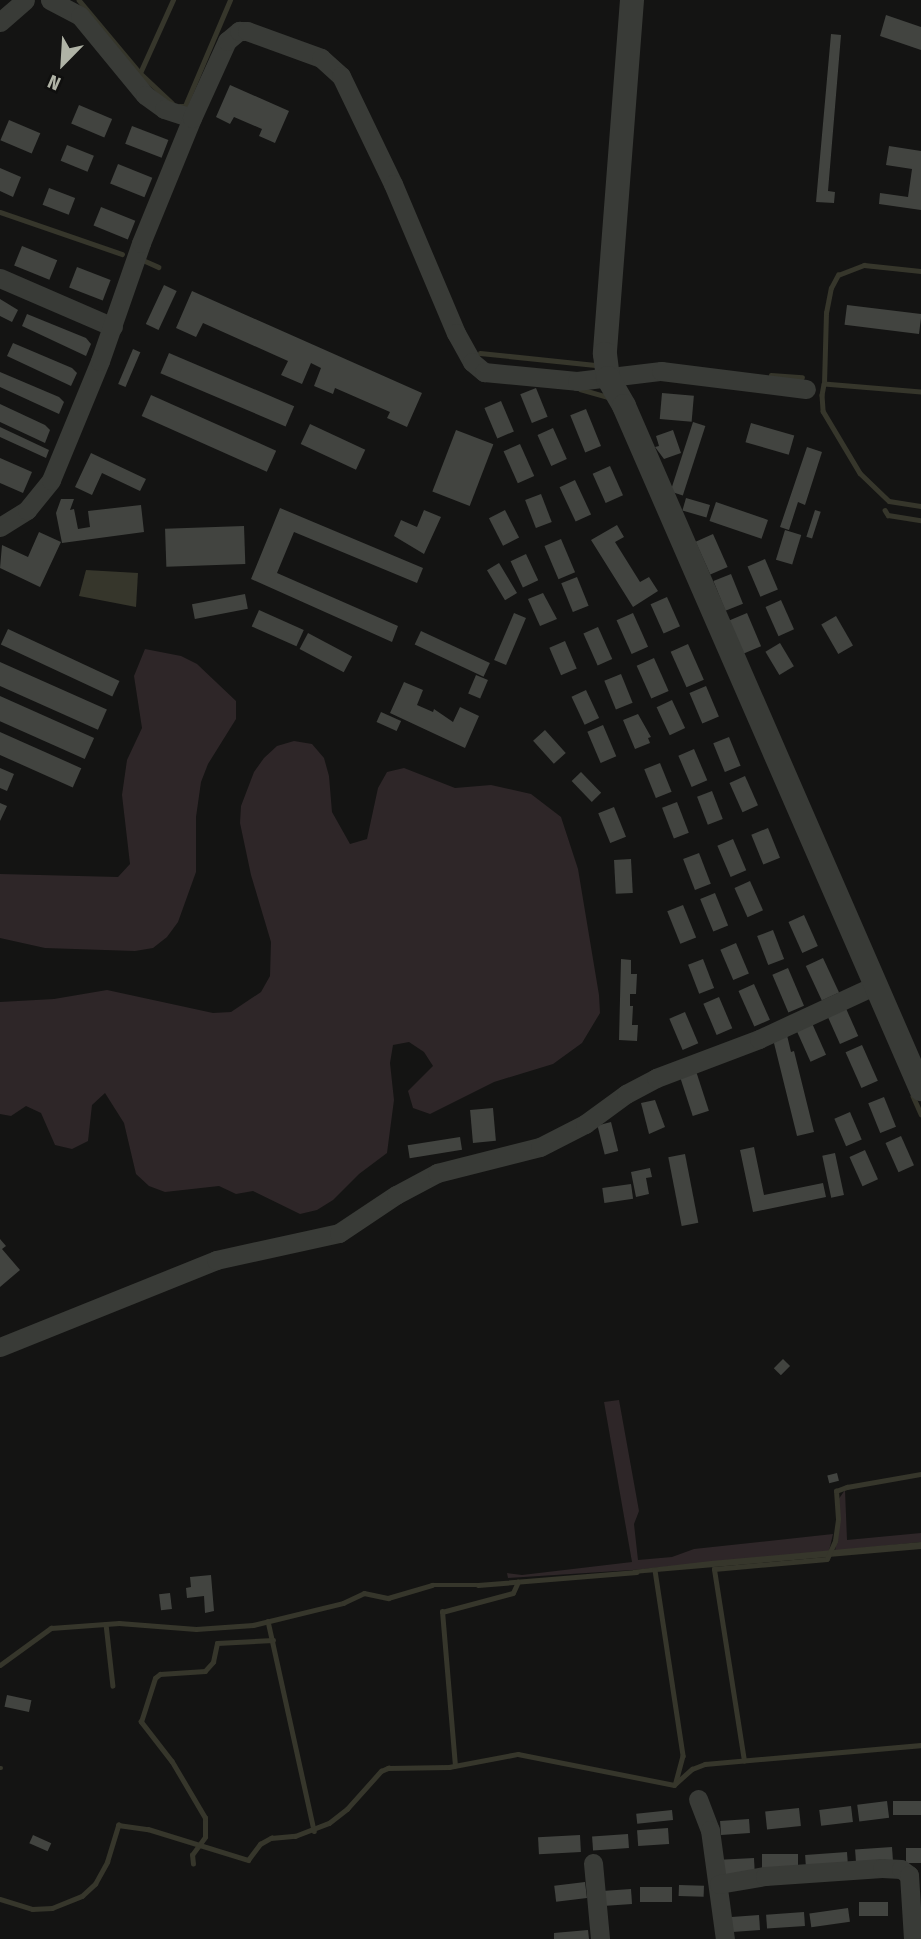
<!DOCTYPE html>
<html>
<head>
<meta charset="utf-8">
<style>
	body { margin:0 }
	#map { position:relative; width:921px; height:1939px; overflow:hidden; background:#141413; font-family:"Fira Sans Condensed",sans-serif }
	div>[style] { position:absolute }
	.green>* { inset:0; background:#2e2628 }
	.water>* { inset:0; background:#36362b }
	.stream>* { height:4.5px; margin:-2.25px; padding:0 2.25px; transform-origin:2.25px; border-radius:2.25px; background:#36362b }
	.building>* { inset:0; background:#424440; transform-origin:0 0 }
	.minor>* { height:19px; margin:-9.5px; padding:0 9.5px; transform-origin:9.5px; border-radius:9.5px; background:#393b37 }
	.tertiary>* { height:24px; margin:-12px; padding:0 12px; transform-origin:12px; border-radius:12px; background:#393b37 }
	span { translate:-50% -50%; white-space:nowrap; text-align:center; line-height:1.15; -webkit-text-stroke:6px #0f0f0e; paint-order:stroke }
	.north { position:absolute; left:28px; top:28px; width:70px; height:70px; -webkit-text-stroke:5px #0f0f0e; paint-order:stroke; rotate:204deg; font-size:19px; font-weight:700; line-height:28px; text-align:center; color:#b0b3a6 }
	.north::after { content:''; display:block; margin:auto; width:24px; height:32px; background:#b0b3a6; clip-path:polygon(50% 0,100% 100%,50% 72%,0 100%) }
</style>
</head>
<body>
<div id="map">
	<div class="green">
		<div style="clip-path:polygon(145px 649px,181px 656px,197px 664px,236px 701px,236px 719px,208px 764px,201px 782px,196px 817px,196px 872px,178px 922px,167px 937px,153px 948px,135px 951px,45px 948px,0 938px,0 874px,118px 877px,130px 864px,122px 795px,127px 760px,142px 728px,134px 676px)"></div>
		<div style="clip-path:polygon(294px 741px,312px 744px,324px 758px,329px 776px,332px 812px,350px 844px,367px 839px,378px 788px,387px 772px,404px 768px,455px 788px,491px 785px,531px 794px,561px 817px,578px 869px,599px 995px,600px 1013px,582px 1043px,553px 1064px,494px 1082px,430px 1114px,413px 1108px,408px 1091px,433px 1066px,424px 1052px,409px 1042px,393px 1045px,390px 1063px,394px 1100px,387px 1153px,359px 1174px,333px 1200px,317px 1210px,300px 1214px,253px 1191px,236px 1194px,219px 1186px,165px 1192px,149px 1186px,136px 1174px,124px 1123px,105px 1093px,92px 1105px,88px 1141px,72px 1149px,55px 1145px,41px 1113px,26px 1106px,11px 1116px,0 1114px,0 1002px,54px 999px,107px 990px,213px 1013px,231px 1012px,261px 992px,270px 976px,271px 942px,251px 875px,240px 823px,241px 806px,254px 772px,264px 758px,277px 746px)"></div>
		<div style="clip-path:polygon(619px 1400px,639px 1511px,634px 1524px,638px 1560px,672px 1557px,694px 1549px,833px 1534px,829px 1551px,633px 1570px,508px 1578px,507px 1573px,522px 1575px,632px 1562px,604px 1402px)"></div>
		<div style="clip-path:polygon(845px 1490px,847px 1540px,921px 1533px,921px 1542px,835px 1551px,840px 1519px,838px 1500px)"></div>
	</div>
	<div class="water">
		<div style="clip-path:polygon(86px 570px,138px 573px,136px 607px,79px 596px)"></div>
		<div style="clip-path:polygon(921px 1542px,921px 1549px,633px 1574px,633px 1570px,711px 1561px)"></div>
	</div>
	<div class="stream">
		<div style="left:79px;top:0;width:95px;rotate:50.1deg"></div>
		<div style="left:140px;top:73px;width:44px;rotate:43.2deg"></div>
		<div style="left:140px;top:73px;width:80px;rotate:-65.7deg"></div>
		<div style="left:180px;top:106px;width:5px"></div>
		<div style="left:185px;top:106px;width:115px;rotate:-67deg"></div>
		<div style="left:0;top:212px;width:129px;rotate:19deg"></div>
		<div style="left:143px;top:260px;width:17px;rotate:24deg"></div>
		<div style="left:480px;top:353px;width:118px;rotate:5.9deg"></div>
		<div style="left:771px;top:375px;width:31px;rotate:4deg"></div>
		<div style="left:824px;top:384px;width:71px;rotate:-88.4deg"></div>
		<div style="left:826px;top:313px;width:25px;rotate:-79deg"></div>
		<div style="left:831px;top:288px;width:15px;rotate:-62deg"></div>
		<div style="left:838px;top:275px;width:28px;rotate:-21deg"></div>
		<div style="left:864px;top:265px;width:57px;rotate:6deg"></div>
		<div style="left:580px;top:389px;width:29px;rotate:16deg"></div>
		<div style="left:921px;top:392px;width:97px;rotate:-175.3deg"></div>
		<div style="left:824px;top:384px;width:11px;rotate:100deg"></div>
		<div style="left:822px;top:395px;width:16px;rotate:86deg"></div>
		<div style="left:823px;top:411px;width:72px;rotate:59.2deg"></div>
		<div style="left:860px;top:473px;width:40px;rotate:44deg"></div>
		<div style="left:889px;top:501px;width:32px;rotate:9deg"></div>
		<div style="left:885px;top:510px;width:6px;rotate:59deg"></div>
		<div style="left:888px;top:515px;width:33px;rotate:9deg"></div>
		<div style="left:913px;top:1096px;width:20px;rotate:66deg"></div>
		<div style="left:655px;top:1570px;width:188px;rotate:81.4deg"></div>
		<div style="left:683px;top:1756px;width:28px;rotate:105deg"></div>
		<div style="left:268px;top:1621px;width:215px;rotate:77.6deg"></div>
		<div style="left:106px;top:1624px;width:62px;rotate:83.6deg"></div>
		<div style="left:0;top:1665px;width:63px;rotate:-36deg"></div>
		<div style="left:51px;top:1628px;width:68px;rotate:-4.2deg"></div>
		<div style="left:119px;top:1623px;width:77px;rotate:4.5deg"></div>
		<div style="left:196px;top:1629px;width:57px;rotate:-4deg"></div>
		<div style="left:253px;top:1625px;width:93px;rotate:-13.7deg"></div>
		<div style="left:343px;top:1603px;width:23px;rotate:-25deg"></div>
		<div style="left:364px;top:1593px;width:25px;rotate:12deg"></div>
		<div style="left:388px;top:1598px;width:46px;rotate:-16.5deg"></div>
		<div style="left:432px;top:1585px;width:46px"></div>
		<div style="left:478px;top:1585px;width:159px;rotate:-4.7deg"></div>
		<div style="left:744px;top:1761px;width:194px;rotate:-98.9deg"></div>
		<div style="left:714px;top:1569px;width:113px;rotate:-5.1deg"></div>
		<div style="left:827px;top:1559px;width:20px;rotate:-66deg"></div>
		<div style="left:835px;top:1541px;width:22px;rotate:-82deg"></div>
		<div style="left:838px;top:1519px;width:28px;rotate:-94deg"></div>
		<div style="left:836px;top:1491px;width:12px;rotate:-20deg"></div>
		<div style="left:847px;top:1487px;width:75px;rotate:-10deg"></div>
		<div style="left:455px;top:1766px;width:155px;rotate:-94.8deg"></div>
		<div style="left:442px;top:1612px;width:73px;rotate:-15deg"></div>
		<div style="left:513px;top:1593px;width:12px;rotate:-66deg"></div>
		<div style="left:0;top:1768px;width:1px"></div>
		<div style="left:193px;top:1864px;width:9px;rotate:-96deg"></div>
		<div style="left:192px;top:1855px;width:22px;rotate:-54deg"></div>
		<div style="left:205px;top:1837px;width:19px;rotate:-90deg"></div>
		<div style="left:205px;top:1818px;width:65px;rotate:-120.5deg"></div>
		<div style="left:172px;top:1762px;width:51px;rotate:-127.8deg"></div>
		<div style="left:141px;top:1722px;width:46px;rotate:-72.3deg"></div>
		<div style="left:155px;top:1678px;width:6px;rotate:-39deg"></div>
		<div style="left:160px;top:1674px;width:45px;rotate:-3.8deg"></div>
		<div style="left:205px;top:1671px;width:12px;rotate:-48deg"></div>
		<div style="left:213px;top:1662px;width:19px;rotate:-78deg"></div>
		<div style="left:217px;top:1643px;width:56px;rotate:-3.1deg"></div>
		<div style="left:0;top:1899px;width:34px;rotate:17deg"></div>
		<div style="left:32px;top:1909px;width:20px;rotate:-3deg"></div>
		<div style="left:52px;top:1908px;width:32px;rotate:-22deg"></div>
		<div style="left:82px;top:1896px;width:18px;rotate:-43deg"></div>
		<div style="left:95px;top:1884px;width:25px;rotate:-61deg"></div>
		<div style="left:107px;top:1862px;width:39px;rotate:-73deg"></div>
		<div style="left:118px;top:1825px;width:30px;rotate:8deg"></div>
		<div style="left:148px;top:1829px;width:105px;rotate:17.2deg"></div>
		<div style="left:248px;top:1860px;width:20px;rotate:-53deg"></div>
		<div style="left:260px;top:1844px;width:13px;rotate:-29deg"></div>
		<div style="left:271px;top:1838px;width:24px;rotate:-5deg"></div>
		<div style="left:295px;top:1836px;width:36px;rotate:-21deg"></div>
		<div style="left:329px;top:1823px;width:23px;rotate:-38deg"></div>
		<div style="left:347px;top:1809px;width:51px;rotate:-48.2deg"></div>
		<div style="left:381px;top:1771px;width:8px;rotate:-23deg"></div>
		<div style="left:388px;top:1768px;width:61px;rotate:-0.9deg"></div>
		<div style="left:449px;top:1767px;width:70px;rotate:-10.7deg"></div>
		<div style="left:518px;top:1754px;width:159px;rotate:11.2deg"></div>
		<div style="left:674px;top:1785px;width:24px;rotate:-42deg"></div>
		<div style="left:692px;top:1769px;width:14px;rotate:-21deg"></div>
		<div style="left:705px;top:1764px;width:217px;rotate:-5deg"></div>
	</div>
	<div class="building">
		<div style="clip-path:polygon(886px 15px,921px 27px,921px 50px,880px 36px)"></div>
		<div style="clip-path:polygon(831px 34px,841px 35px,828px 191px,835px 192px,834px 203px,816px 202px)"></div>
		<div style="clip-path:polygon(230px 85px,289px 111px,275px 143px,259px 136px,262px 129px,234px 117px,230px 124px,216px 117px)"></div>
		<div style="left:79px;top:105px;width:36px;height:20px;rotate:23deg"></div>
		<div style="left:9px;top:120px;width:34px;height:22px;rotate:23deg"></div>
		<div style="left:132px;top:126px;width:39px;height:19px;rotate:21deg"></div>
		<div style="left:67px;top:145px;width:29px;height:17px;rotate:22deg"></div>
		<div style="clip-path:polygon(889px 146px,921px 151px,921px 210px,879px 204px,880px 193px,908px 197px,912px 169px,886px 165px)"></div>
		<div style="left:118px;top:164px;width:37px;height:21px;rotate:22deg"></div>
		<div style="clip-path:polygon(0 168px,21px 177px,13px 197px,0 191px)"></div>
		<div style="left:49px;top:188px;width:28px;height:18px;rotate:21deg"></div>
		<div style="left:101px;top:207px;width:37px;height:20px;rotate:22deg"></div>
		<div style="left:22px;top:246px;width:38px;height:21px;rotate:22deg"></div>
		<div style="left:77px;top:267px;width:36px;height:22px;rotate:21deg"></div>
		<div style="left:164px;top:285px;width:14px;height:43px;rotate:25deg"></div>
		<div style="clip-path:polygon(192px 291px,422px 393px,407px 427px,387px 418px,390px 412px,335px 388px,333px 394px,314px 386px,321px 368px,311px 363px,302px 384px,281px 375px,288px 361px,203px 323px,196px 337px,176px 328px)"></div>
		<div style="clip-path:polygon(0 299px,18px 310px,12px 322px,0 316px)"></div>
		<div style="left:847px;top:305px;width:75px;height:20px;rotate:7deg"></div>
		<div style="clip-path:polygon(27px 314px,86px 338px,91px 344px,86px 356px,22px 326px)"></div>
		<div style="clip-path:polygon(13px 343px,72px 368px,77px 373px,71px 386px,7px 356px)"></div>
		<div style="left:133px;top:349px;width:8px;height:38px;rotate:23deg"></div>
		<div style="left:169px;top:353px;width:136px;height:22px;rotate:23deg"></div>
		<div style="clip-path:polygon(0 372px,59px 397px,64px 402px,59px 414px,0 387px)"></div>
		<div style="left:536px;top:388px;width:31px;height:17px;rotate:68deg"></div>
		<div style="left:662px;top:393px;width:32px;height:26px;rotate:5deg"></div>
		<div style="left:151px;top:395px;width:137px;height:23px;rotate:24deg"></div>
		<div style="left:501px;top:401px;width:33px;height:18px;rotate:67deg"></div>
		<div style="clip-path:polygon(0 404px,45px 425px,50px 430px,45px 443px,0 422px)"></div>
		<div style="left:586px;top:409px;width:40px;height:17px;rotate:68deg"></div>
		<div style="left:693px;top:422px;width:13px;height:73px;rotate:18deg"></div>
		<div style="left:751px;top:423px;width:45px;height:20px;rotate:16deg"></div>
		<div style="left:310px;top:424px;width:61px;height:22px;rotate:25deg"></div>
		<div style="clip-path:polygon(0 427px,49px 450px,46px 458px,0 437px)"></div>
		<div style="left:553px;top:428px;width:34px;height:17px;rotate:66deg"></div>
		<div style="left:456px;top:430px;width:40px;height:66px;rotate:21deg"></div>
		<div style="clip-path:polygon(673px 430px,681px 453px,664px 459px,655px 447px,659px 446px,656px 436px)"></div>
		<div style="left:520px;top:444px;width:35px;height:18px;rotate:66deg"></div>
		<div style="clip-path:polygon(807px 447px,822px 452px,805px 505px,798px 502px,789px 530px,780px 527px)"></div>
		<div style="clip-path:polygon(91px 453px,146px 479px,140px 491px,102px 473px,92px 495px,75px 487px)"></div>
		<div style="clip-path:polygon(0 458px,32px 472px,23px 493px,0 483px)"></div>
		<div style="left:610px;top:466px;width:32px;height:19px;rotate:66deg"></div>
		<div style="left:575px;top:480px;width:38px;height:17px;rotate:65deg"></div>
		<div style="left:541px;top:494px;width:30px;height:17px;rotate:69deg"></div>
		<div style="left:686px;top:498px;width:25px;height:13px;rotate:16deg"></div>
		<div style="clip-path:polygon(61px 499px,74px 499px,70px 510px,74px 509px,78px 529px,90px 527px,88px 511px,141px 505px,144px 532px,62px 543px,56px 513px)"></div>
		<div style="left:716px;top:502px;width:55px;height:20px;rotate:19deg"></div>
		<div style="clip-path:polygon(280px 508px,423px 568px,417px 583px,294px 532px,277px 573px,398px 626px,392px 642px,251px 579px)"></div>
		<div style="clip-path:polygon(424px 510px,441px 517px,424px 554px,394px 536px,401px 520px,417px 527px)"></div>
		<div style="left:505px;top:510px;width:31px;height:18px;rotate:63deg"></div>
		<div style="left:815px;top:510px;width:6px;height:28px;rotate:18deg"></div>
		<div style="clip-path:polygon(617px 525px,624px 537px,615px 542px,640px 582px,649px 577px,658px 591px,633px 607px,591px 540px)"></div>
		<div style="left:244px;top:526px;width:38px;height:79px;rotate:88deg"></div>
		<div style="left:785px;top:530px;width:17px;height:31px;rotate:17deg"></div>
		<div style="clip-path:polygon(39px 532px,61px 542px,40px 587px,0 568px,2px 545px,28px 557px)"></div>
		<div style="left:713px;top:534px;width:36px;height:19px;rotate:66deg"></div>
		<div style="left:561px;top:539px;width:36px;height:18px;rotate:67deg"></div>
		<div style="left:526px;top:554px;width:29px;height:17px;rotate:65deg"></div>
		<div style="left:765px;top:559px;width:33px;height:19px;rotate:67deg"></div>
		<div style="left:499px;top:563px;width:35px;height:14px;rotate:59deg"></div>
		<div style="left:731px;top:574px;width:32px;height:19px;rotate:68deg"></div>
		<div style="left:577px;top:577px;width:31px;height:17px;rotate:68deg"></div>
		<div style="clip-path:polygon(543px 593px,557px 619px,540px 626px,528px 599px)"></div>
		<div style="left:245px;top:594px;width:15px;height:54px;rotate:79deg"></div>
		<div style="left:667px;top:597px;width:32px;height:18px;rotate:66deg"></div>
		<div style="left:781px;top:600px;width:32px;height:17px;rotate:66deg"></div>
		<div style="left:259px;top:610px;width:49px;height:18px;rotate:24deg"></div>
		<div style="left:514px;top:613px;width:13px;height:51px;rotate:23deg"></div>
		<div style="left:633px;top:613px;width:37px;height:18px;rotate:66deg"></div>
		<div style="left:747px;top:613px;width:36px;height:20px;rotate:67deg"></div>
		<div style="left:836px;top:616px;width:34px;height:17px;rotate:60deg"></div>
		<div style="left:598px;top:627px;width:35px;height:16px;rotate:66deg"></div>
		<div style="left:8px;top:629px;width:123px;height:17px;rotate:25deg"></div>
		<div style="left:421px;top:631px;width:76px;height:15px;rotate:25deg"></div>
		<div style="left:308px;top:633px;width:50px;height:18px;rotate:28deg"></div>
		<div style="left:565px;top:641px;width:30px;height:17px;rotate:67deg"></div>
		<div style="left:780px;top:643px;width:27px;height:17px;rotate:59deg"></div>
		<div style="left:688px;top:644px;width:39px;height:19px;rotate:66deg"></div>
		<div style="left:654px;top:658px;width:36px;height:19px;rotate:66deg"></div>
		<div style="left:0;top:662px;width:117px;height:22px;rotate:24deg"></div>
		<div style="left:621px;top:674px;width:31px;height:18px;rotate:68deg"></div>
		<div style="left:476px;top:675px;width:13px;height:20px;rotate:23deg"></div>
		<div style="clip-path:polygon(404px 682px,423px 690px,417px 705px,433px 712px,434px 709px,453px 722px,460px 707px,479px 716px,465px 748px,390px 713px)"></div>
		<div style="left:706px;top:686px;width:33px;height:18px;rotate:67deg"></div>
		<div style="left:586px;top:690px;width:31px;height:16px;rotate:65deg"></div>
		<div style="left:0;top:696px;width:103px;height:23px;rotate:24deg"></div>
		<div style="left:672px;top:700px;width:31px;height:17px;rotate:65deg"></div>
		<div style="left:381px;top:712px;width:22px;height:11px;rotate:24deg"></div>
		<div style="clip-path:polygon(638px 714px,651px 737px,648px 738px,650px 743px,635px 749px,623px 720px)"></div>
		<div style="left:603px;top:725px;width:34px;height:17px;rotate:67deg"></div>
		<div style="left:545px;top:730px;width:31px;height:16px;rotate:48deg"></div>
		<div style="left:0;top:732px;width:89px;height:21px;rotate:24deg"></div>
		<div style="left:729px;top:737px;width:31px;height:17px;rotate:68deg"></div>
		<div style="left:694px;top:749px;width:34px;height:17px;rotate:67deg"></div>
		<div style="left:660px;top:763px;width:31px;height:17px;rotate:68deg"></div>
		<div style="clip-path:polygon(0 768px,14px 774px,7px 791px,0 788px)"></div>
		<div style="left:581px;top:772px;width:29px;height:13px;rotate:46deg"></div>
		<div style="left:745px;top:776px;width:32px;height:17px;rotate:66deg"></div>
		<div style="left:712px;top:791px;width:30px;height:16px;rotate:69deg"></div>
		<div style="left:677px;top:802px;width:33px;height:16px;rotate:69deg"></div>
		<div style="clip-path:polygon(0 803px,7px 806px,0 821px)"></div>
		<div style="left:614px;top:807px;width:32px;height:17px;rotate:68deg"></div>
		<div style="left:768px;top:828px;width:32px;height:18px;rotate:68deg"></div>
		<div style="left:733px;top:839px;width:34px;height:17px;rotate:67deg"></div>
		<div style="left:699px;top:853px;width:33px;height:17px;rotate:69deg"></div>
		<div style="left:631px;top:859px;width:34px;height:17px;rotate:87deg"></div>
		<div style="left:750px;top:881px;width:32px;height:17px;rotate:66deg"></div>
		<div style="left:715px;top:893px;width:35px;height:16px;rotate:68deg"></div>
		<div style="left:683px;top:905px;width:35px;height:17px;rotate:68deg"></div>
		<div style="left:804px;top:915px;width:34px;height:17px;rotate:66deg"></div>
		<div style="left:773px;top:930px;width:31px;height:17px;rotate:69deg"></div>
		<div style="left:736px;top:943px;width:33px;height:17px;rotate:67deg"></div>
		<div style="left:823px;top:958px;width:38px;height:19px;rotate:65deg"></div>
		<div style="clip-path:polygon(621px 959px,631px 960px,631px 974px,637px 974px,636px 994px,630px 994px,630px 1006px,633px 1006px,632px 1025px,638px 1025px,637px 1041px,619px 1040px)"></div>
		<div style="left:703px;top:959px;width:31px;height:16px;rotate:69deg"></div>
		<div style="left:788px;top:968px;width:41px;height:17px;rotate:67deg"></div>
		<div style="left:754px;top:984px;width:39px;height:17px;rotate:66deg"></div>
		<div style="left:719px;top:997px;width:34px;height:17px;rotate:67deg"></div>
		<div style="left:844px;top:1004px;width:35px;height:20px;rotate:66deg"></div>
		<div style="left:685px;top:1012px;width:34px;height:17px;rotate:67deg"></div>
		<div style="left:811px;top:1021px;width:37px;height:17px;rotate:66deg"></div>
		<div style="clip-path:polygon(786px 1031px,791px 1052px,794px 1051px,814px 1132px,797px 1136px,772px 1035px)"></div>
		<div style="left:862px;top:1045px;width:39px;height:18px;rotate:66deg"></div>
		<div style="left:695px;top:1068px;width:45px;height:17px;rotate:72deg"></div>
		<div style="left:884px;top:1097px;width:32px;height:17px;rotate:68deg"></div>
		<div style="clip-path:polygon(655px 1100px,665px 1127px,649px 1134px,641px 1103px)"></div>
		<div style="left:493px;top:1108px;width:33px;height:23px;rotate:85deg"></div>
		<div style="left:850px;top:1112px;width:30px;height:17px;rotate:67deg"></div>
		<div style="left:611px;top:1122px;width:30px;height:14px;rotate:76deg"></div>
		<div style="left:901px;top:1136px;width:32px;height:17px;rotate:66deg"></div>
		<div style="left:460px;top:1137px;width:13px;height:53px;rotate:81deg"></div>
		<div style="clip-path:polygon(754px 1147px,764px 1195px,823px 1183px,826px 1197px,753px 1212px,740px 1150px)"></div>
		<div style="left:865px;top:1150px;width:32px;height:17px;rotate:66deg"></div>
		<div style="left:835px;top:1153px;width:43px;height:13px;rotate:78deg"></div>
		<div style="left:685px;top:1154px;width:70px;height:17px;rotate:79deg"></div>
		<div style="clip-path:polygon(650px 1168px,652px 1177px,646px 1178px,649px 1194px,636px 1197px,631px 1172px)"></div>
		<div style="left:631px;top:1184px;width:15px;height:29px;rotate:82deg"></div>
		<div style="clip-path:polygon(0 1239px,6px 1246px,2px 1249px,20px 1270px,0 1287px)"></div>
		<div style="left:783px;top:1359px;width:10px;height:13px;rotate:45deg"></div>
		<div style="left:837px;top:1473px;width:8px;height:10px;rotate:76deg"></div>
		<div style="clip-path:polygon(211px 1575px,214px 1611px,205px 1613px,204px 1596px,187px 1598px,186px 1588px,191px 1587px,190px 1577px)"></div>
		<div style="left:170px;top:1593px;width:16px;height:11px;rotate:83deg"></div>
		<div style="left:7px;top:1695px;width:25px;height:12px;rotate:12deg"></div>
		<div style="left:887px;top:1801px;width:17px;height:30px;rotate:83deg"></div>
		<div style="left:921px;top:1801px;width:14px;height:28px;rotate:90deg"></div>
		<div style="left:851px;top:1806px;width:16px;height:32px;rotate:83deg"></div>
		<div style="left:799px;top:1808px;width:18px;height:34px;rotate:84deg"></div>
		<div style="left:672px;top:1810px;width:10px;height:36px;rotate:84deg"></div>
		<div style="left:749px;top:1819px;width:14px;height:29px;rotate:86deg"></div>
		<div style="left:668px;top:1828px;width:16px;height:31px;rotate:86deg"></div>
		<div style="left:628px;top:1834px;width:14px;height:36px;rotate:86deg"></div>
		<div style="left:33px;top:1835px;width:20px;height:9px;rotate:24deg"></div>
		<div style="left:580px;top:1835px;width:17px;height:42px;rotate:87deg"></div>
		<div style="left:892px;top:1847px;width:16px;height:37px;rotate:86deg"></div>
		<div style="left:906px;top:1848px;width:15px;height:15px"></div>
		<div style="left:847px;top:1852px;width:14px;height:42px;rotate:86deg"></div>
		<div style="left:798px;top:1854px;width:16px;height:36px;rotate:90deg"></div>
		<div style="left:754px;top:1858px;width:17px;height:34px;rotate:87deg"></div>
		<div style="left:585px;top:1882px;width:16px;height:31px;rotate:83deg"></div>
		<div style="left:679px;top:1885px;width:25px;height:11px;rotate:2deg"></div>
		<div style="left:672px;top:1887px;width:15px;height:32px;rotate:90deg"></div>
		<div style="left:631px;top:1889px;width:15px;height:29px;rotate:86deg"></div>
		<div style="left:888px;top:1902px;width:14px;height:29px;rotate:90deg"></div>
		<div style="left:848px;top:1908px;width:14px;height:39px;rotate:82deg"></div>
		<div style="left:804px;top:1912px;width:14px;height:38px;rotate:86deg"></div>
		<div style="left:759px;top:1915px;width:15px;height:31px;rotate:86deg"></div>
		<div style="clip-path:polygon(588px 1930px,589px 1939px,554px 1939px,554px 1933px)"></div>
	</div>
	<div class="minor">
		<div style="left:50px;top:0;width:34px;rotate:28deg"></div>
		<div style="left:80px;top:16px;width:102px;rotate:50.6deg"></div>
		<div style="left:145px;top:95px;width:24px;rotate:36deg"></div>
		<div style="left:164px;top:109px;width:29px;rotate:18deg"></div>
		<div style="left:0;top:22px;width:33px;rotate:-41deg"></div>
		<div style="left:0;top:278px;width:123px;rotate:23.4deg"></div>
		<div style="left:0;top:527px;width:32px;rotate:-32deg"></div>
		<div style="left:27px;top:510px;width:38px;rotate:-51deg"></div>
		<div style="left:51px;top:480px;width:129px;rotate:-67.6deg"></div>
		<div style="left:100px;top:361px;width:125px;rotate:-70.8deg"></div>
		<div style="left:141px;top:243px;width:135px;rotate:-67.8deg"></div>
		<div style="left:192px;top:118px;width:85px;rotate:-65.6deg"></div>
		<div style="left:227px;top:41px;width:16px;rotate:-40deg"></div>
		<div style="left:239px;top:31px;width:8px"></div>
		<div style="left:247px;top:31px;width:79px;rotate:20deg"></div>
		<div style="left:321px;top:58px;width:27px;rotate:42deg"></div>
		<div style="left:341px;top:76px;width:120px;rotate:64.3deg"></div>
		<div style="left:393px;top:184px;width:162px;rotate:67.1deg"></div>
		<div style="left:456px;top:333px;width:33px;rotate:61deg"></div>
		<div style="left:472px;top:362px;width:16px;rotate:40deg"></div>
		<div style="left:484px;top:372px;width:93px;rotate:5.5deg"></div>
		<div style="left:577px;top:381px;width:85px;rotate:-6.8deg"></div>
		<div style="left:661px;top:371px;width:146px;rotate:7.1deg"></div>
		<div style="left:0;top:1347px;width:233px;rotate:-21.9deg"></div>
		<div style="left:216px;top:1260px;width:126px;rotate:-12.4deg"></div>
		<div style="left:339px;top:1233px;width:69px;rotate:-33.7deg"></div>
		<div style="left:396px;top:1195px;width:47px;rotate:-28.2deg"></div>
		<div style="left:437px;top:1173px;width:106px;rotate:-14.2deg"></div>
		<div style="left:540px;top:1147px;width:51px;rotate:-27.1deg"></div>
		<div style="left:585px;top:1124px;width:51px;rotate:-36.2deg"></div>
		<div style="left:626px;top:1094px;width:34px;rotate:-28deg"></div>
		<div style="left:656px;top:1078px;width:110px;rotate:-20.7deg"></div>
		<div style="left:759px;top:1039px;width:129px;rotate:-24.8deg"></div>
		<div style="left:698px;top:1799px;width:33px;rotate:69deg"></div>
		<div style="left:710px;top:1830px;width:110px;rotate:82.2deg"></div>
		<div style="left:593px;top:1863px;width:76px;rotate:84.7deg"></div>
		<div style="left:719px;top:1884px;width:47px;rotate:-9.9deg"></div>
		<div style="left:765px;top:1876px;width:117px;rotate:-3.9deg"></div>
		<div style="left:882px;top:1868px;width:19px;rotate:3deg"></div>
		<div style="left:901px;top:1869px;width:10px;rotate:37deg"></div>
		<div style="left:909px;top:1875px;width:64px;rotate:86.4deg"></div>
	</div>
	<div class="tertiary">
		<div style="left:632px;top:0;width:355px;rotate:94.4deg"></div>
		<div style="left:605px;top:354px;width:24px;rotate:83deg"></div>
		<div style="left:608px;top:378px;width:32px;rotate:60deg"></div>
		<div style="left:624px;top:406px;width:745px;rotate:66.5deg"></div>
	</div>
	<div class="north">N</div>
</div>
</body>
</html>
